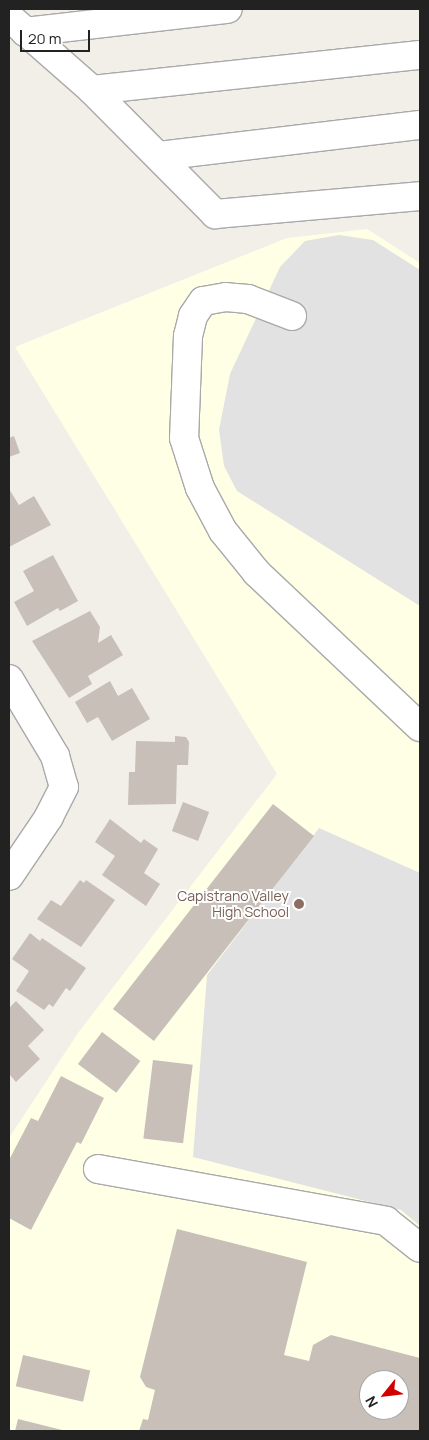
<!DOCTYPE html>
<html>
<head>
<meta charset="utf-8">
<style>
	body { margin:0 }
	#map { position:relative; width:429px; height:1440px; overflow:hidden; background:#f2efe9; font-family:Manrope,sans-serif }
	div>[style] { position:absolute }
	.education>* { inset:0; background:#ffffe5 }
	.parking>* { inset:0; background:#e2e2e2 }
	.building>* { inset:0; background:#c7bfb8; transform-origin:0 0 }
	.roads { filter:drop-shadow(1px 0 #a9a9a9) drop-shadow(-1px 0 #a9a9a9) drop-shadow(0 1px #a9a9a9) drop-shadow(0 -1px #a9a9a9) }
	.minor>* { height:28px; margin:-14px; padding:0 14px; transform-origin:14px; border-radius:14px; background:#fff }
	.dots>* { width:14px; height:14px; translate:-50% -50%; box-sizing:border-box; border:2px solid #fff; border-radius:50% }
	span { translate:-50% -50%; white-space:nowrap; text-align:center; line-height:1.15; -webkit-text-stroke:4px #fff; paint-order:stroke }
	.education-label { font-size:14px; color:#785e54 }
	.right { translate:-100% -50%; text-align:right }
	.frame { position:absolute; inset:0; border:10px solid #222; pointer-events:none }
	.north { position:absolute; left:359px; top:1370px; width:50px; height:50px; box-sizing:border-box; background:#fff; border:1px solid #a7a7a7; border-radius:50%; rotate:241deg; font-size:14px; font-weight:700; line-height:20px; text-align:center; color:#222 }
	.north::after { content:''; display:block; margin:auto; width:18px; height:22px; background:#d40000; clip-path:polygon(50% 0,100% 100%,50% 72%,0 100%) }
	.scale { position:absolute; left:20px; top:30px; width:70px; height:22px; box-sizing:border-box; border:2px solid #222; border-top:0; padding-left:6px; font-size:15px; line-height:18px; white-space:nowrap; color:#222; -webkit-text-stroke:4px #fff; paint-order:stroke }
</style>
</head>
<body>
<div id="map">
	<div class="education">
		<div style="clip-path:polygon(evenodd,367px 229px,420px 263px,420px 1431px,9px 1431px,9px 1138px,78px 1033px,277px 774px,15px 347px,287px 238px,367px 229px,369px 1380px,399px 1380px,399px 1410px,369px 1410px,369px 1380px)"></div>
	</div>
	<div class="parking">
		<div style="clip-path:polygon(339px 235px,373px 240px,420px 270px,420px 606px,237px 491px,224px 466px,219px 430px,230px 374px,280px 267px,305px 241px)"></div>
		<div style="clip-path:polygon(319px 828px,420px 873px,420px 1226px,401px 1210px,193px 1157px,207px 975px)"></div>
	</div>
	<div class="building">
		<div style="clip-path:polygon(14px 436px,20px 453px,9px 457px,9px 438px)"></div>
		<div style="clip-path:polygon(9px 489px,19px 505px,34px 496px,51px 525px,9px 547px)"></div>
		<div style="clip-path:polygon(53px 555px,78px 601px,60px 611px,58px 608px,27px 626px,14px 602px,34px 591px,23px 571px)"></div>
		<div style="clip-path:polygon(90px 611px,100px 627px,98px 643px,111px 635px,123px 655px,88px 676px,92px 684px,69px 698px,32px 641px)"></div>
		<div style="clip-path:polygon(110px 681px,118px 696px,132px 688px,150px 719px,112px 741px,98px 717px,87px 723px,75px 702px)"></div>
		<div style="clip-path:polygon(175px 736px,186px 737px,189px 742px,188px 765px,177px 765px,176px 804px,128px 805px,129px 772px,135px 772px,136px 741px,175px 742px)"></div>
		<div style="left:183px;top:802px;width:28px;height:31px;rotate:21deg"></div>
		<div style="left:273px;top:804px;width:52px;height:260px;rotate:38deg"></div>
		<div style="clip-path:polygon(110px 819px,141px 843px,144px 839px,158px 849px,144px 873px,160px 884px,146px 906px,102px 875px,115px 856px,95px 842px)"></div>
		<div style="clip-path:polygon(80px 880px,84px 883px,86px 880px,115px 900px,81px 947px,37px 919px,51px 900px,61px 906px)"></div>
		<div style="clip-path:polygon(30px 933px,40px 941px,42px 938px,86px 968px,70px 991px,66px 988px,53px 1007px,49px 1004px,44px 1010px,16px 991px,29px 971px,12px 959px)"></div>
		<div style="clip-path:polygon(16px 1001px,44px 1030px,28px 1046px,40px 1059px,16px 1082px,9px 1074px,9px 1008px)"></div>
		<div style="left:102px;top:1032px;width:48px;height:40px;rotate:37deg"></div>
		<div style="left:153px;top:1060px;width:40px;height:79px;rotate:7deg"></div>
		<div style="clip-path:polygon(61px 1076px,104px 1098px,81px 1144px,77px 1142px,31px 1230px,9px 1218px,9px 1160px,31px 1118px,38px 1121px)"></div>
		<div style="clip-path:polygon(evenodd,177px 1229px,307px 1262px,284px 1355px,309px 1361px,313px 1345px,331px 1335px,420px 1358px,420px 1431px,139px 1431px,143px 1419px,148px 1420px,155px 1390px,146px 1387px,140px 1377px,177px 1229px,369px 1380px,399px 1380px,399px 1410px,369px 1410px,369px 1380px)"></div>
		<div style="left:23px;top:1355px;width:69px;height:32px;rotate:13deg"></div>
		<div style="clip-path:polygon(18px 1419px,66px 1431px,15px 1431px)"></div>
	</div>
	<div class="roads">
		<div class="minor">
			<div style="left:9px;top:17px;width:111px;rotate:41.3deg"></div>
			<div style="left:92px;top:90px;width:175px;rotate:45.2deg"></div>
			<div style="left:215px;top:214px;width:206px;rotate:-5deg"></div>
			<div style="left:25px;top:32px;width:204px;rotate:-6.5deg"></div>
			<div style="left:92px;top:90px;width:330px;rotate:-6.1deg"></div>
			<div style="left:159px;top:156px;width:263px;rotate:-6.8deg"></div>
			<div style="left:292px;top:316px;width:47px;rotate:-158.9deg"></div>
			<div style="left:248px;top:299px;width:22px;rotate:-175deg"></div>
			<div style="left:226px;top:297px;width:23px;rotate:170deg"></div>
			<div style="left:203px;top:301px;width:18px;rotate:124deg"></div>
			<div style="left:193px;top:316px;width:21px;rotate:104deg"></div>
			<div style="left:188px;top:336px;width:102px;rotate:92.2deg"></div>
			<div style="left:184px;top:438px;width:52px;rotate:72.3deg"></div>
			<div style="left:200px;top:488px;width:49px;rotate:61.9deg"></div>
			<div style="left:223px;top:531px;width:54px;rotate:51deg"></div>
			<div style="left:257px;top:573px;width:224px;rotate:43.4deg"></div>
			<div style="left:9px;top:679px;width:90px;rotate:59.1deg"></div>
			<div style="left:55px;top:756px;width:32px;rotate:74deg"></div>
			<div style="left:64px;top:787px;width:34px;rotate:117deg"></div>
			<div style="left:49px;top:817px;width:71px;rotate:124.1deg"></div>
			<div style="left:98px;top:1169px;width:293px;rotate:10.2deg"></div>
			<div style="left:386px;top:1221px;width:43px;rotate:38.5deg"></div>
		</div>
	</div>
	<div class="dots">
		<div style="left:299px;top:904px;background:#8d6e63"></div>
	</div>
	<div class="education-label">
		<span class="right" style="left:289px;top:904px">Capistrano Valley<br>High School</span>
	</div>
	<div class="frame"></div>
	<div class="north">N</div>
	<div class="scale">20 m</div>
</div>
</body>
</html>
